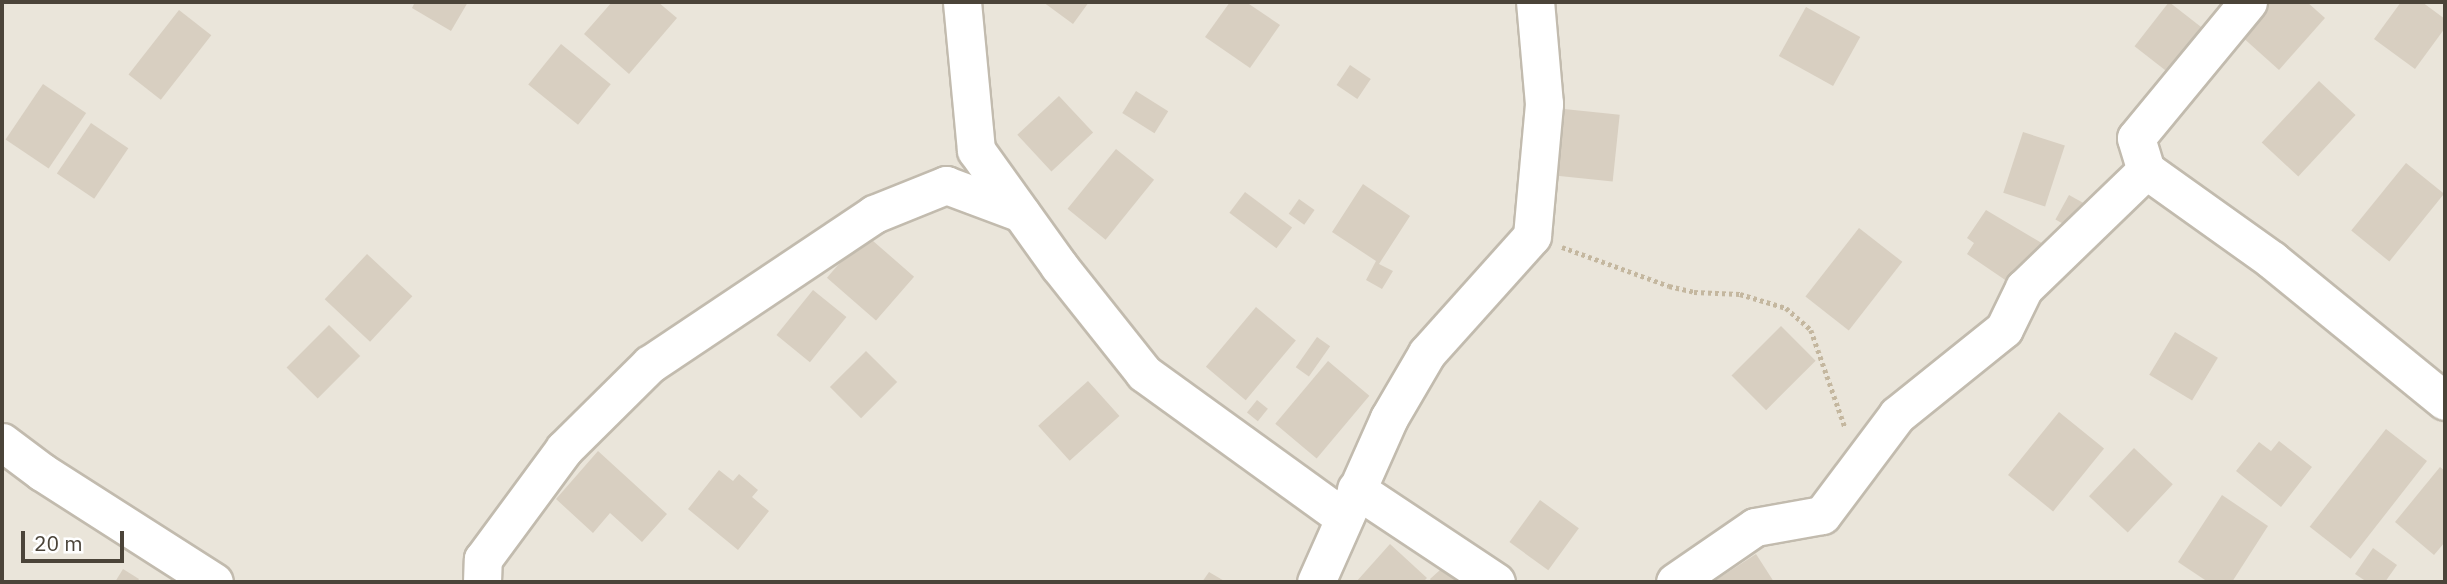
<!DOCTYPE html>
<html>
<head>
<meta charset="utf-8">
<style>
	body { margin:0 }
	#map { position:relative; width:2447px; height:584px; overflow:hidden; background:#f6f3ec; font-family:"IBM Plex Sans",sans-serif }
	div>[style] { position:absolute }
	.residential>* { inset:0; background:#eae5da; transform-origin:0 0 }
	.building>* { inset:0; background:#d8cfc1; transform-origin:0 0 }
	.path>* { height:4.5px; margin-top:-2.25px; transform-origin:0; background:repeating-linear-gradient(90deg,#c4b79f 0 3.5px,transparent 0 7px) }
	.roads { filter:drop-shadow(2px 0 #c2bbae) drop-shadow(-2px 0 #c2bbae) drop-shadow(0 2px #c2bbae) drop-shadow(0 -2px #c2bbae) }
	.street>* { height:37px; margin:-18.5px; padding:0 18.5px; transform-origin:18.5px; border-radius:18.5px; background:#fff }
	span { translate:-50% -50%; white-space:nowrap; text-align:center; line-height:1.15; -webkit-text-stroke:5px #fff; paint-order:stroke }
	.frame { position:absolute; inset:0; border:4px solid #4b4439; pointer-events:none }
	.scale { position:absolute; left:21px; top:531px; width:103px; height:32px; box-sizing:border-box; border:4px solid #4b4439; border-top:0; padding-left:9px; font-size:21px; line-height:24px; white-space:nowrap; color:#4b4439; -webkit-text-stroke:5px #fff; paint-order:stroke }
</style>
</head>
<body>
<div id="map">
	<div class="residential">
		<div style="left:2px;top:2px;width:2443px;height:580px"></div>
	</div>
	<div class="building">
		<div style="clip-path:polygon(415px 2px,468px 2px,451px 31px,412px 8px)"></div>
		<div style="clip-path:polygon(612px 2px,658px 2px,677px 18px,629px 74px,584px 34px)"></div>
		<div style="clip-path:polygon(1043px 2px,1089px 2px,1073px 24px)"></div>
		<div style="clip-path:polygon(1230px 2px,1246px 2px,1280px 25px,1250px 68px,1205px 37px)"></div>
		<div style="left:2169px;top:2px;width:55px;height:56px;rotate:38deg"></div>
		<div style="clip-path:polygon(2268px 2px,2307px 2px,2325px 18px,2279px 70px,2240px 35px)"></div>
		<div style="clip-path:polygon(2401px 2px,2422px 2px,2445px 19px,2445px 28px,2415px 69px,2374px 39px)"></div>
		<div style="left:1806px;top:7px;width:62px;height:56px;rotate:29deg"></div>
		<div style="left:179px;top:10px;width:41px;height:82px;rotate:38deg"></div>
		<div style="left:561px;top:44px;width:64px;height:52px;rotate:39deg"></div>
		<div style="left:1350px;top:65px;width:25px;height:24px;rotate:34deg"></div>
		<div style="left:2319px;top:81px;width:50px;height:84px;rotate:43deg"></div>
		<div style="left:43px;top:84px;width:52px;height:67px;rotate:34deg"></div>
		<div style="left:1136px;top:91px;width:38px;height:26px;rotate:32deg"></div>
		<div style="left:1059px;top:96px;width:50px;height:57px;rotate:47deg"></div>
		<div style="left:1564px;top:109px;width:56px;height:67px;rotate:6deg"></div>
		<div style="left:91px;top:123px;width:45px;height:61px;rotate:34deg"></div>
		<div style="left:2023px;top:132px;width:44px;height:64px;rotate:18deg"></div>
		<div style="left:1116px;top:149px;width:49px;height:77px;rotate:39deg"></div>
		<div style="left:2406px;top:163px;width:49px;height:87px;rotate:39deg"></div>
		<div style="clip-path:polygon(1363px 184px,1410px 216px,1379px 264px,1393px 271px,1382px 289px,1366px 280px,1376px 261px,1332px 232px)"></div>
		<div style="left:1245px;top:192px;width:59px;height:26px;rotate:37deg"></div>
		<div style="left:2069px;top:195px;width:18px;height:28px;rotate:29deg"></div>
		<div style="left:1299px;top:199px;width:19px;height:18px;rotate:35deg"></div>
		<div style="clip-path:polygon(1986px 210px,2045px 245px,2017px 288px,1967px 254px,1974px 243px,1967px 238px)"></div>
		<div style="left:1859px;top:228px;width:55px;height:87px;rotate:38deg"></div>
		<div style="left:865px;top:234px;width:65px;height:58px;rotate:41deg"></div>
		<div style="left:367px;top:254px;width:62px;height:62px;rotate:43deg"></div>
		<div style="left:813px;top:290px;width:43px;height:58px;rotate:39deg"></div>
		<div style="left:1256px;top:307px;width:52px;height:78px;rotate:40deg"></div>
		<div style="left:329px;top:325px;width:44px;height:60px;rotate:45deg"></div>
		<div style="left:1781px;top:326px;width:49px;height:70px;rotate:45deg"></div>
		<div style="left:2175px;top:332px;width:50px;height:50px;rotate:31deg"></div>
		<div style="left:1317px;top:337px;width:16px;height:37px;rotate:35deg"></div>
		<div style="left:866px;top:351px;width:44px;height:51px;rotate:45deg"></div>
		<div style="left:1328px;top:361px;width:54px;height:82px;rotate:40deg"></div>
		<div style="left:1088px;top:381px;width:47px;height:67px;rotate:48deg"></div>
		<div style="left:1257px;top:400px;width:14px;height:16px;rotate:39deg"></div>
		<div style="left:2059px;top:412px;width:58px;height:81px;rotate:39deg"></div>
		<div style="left:2386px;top:429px;width:52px;height:124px;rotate:38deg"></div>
		<div style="clip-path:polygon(2279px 441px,2312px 467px,2281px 507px,2236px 471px,2259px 442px,2271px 451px)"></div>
		<div style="left:2134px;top:448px;width:53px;height:66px;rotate:43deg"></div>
		<div style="clip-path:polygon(598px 451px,667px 514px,642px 542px,610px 513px,593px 533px,556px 499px)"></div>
		<div style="clip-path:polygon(2440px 467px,2445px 471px,2445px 542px,2434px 555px,2395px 522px)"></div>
		<div style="clip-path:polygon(719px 470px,733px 481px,739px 474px,758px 490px,752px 497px,769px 511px,738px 550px,688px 509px)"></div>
		<div style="clip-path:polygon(2222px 495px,2268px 526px,2232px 582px,2208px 582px,2178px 562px)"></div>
		<div style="left:1540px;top:500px;width:48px;height:52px;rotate:36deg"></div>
		<div style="clip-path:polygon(1390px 544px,1427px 578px,1423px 582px,1356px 582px)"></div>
		<div style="clip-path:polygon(2373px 548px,2397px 565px,2385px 582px,2367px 582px,2355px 574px)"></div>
		<div style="clip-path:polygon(1756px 554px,1774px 582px,1713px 582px)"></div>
		<div style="clip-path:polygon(1449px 562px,1466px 582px,1432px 582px,1430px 579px)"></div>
		<div style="clip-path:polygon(123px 569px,139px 579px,137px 582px,115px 582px)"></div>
		<div style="clip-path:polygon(1209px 572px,1226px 582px,1202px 582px)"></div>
	</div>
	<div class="path">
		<div style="left:1562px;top:247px;width:114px;rotate:20deg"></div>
		<div style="left:1669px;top:286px;width:26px;rotate:13deg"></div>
		<div style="left:1694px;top:292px;width:46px;rotate:2.5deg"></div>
		<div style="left:1740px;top:294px;width:48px;rotate:16.9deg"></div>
		<div style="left:1786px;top:308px;width:33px;rotate:41deg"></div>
		<div style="left:1811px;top:330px;width:103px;rotate:70.7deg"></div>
	</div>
	<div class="roads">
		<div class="street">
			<div style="left:962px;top:2px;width:149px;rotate:84.6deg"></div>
			<div style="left:976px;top:150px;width:143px;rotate:54.4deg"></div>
			<div style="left:1059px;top:266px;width:137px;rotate:51.5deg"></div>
			<div style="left:1144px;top:373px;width:246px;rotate:35.9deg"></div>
			<div style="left:2248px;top:2px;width:176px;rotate:129.5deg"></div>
			<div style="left:2136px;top:138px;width:34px;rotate:73deg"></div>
			<div style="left:2146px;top:170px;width:155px;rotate:35.5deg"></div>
			<div style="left:2272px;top:260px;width:223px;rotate:39.2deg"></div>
			<div style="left:2px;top:442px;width:50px;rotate:36.9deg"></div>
			<div style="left:42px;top:472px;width:204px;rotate:32.6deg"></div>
			<div style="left:1356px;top:489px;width:168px;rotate:33.6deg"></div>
			<div style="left:482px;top:582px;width:23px;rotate:-88deg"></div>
			<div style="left:483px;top:559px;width:137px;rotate:-53.6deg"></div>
			<div style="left:564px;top:449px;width:121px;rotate:-44.7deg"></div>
			<div style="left:650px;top:364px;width:270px;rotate:-33.8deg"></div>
			<div style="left:874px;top:214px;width:78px;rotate:-21.9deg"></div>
			<div style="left:946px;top:185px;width:80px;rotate:20.5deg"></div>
			<div style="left:1316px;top:582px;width:180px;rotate:-66deg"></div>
			<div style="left:1389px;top:418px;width:75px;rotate:-59.7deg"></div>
			<div style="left:1427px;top:353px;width:157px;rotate:-48.1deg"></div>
			<div style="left:1532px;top:236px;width:133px;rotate:-84.8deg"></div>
			<div style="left:1544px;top:104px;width:102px;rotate:-95deg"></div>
			<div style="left:1675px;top:582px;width:97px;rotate:-34.5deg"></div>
			<div style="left:1755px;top:527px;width:68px;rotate:-10.2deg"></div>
			<div style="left:1822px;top:515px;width:125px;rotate:-53.1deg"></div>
			<div style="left:1897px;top:415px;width:137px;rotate:-38.8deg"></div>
			<div style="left:2004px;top:329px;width:46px;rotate:-64deg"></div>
			<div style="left:2024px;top:288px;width:170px;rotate:-44deg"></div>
		</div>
	</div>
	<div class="frame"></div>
	<div class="scale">20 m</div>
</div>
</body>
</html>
